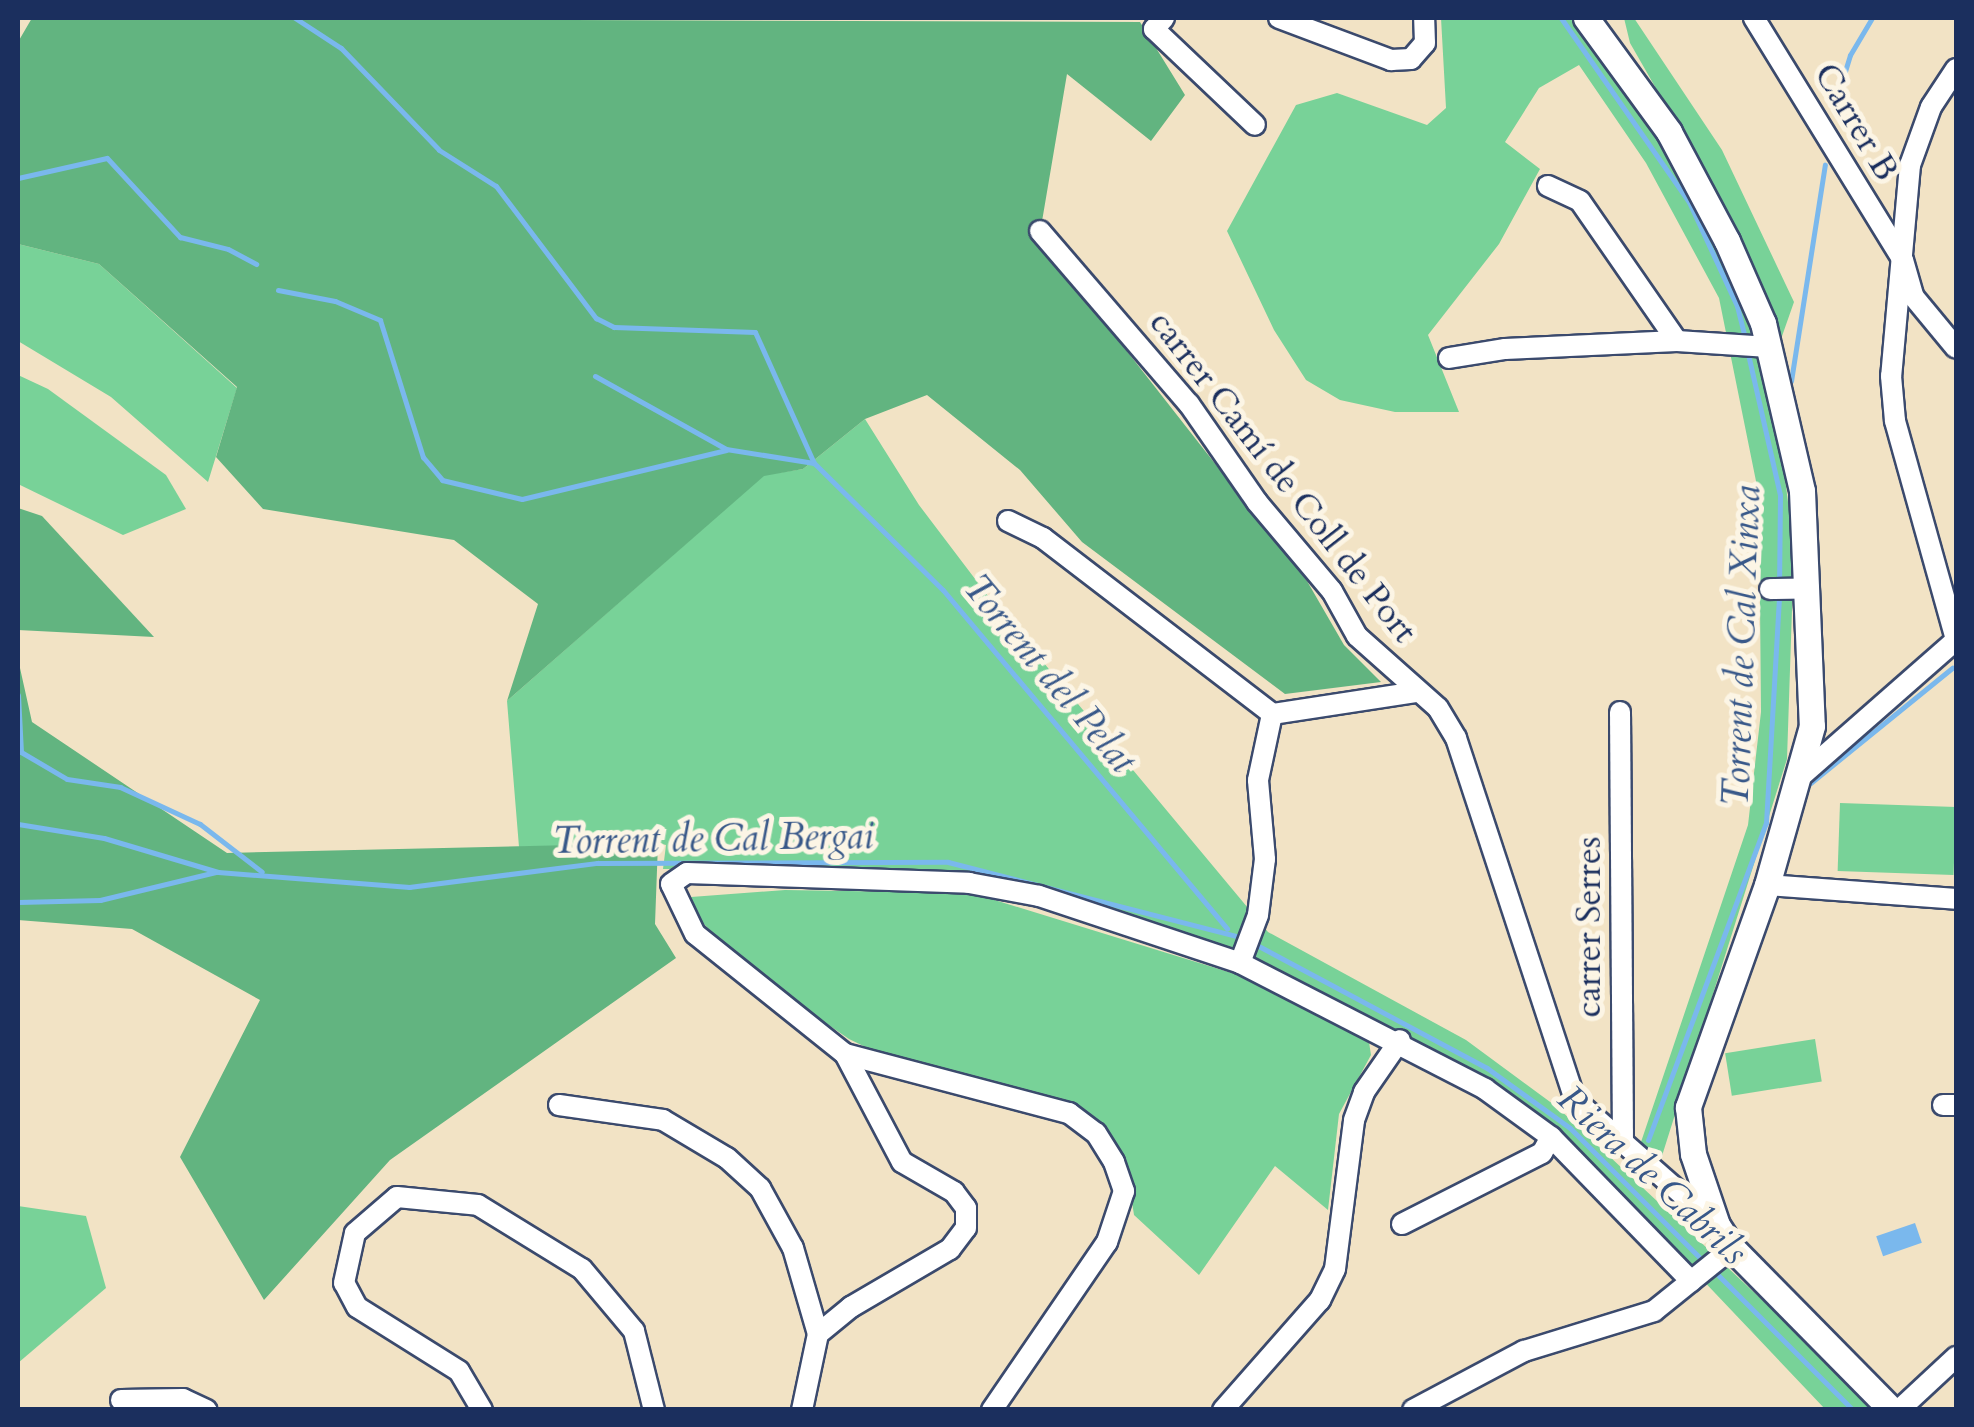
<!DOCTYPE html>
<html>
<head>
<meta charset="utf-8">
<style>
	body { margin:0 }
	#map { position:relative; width:1974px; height:1427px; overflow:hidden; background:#f2e3c5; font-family:Cardo,serif }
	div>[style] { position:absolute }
	.green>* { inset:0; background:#78d298; transform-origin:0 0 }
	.forest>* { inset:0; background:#62b480 }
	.water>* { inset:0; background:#7ab8ed; transform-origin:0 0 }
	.stream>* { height:5px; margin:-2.5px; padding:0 2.5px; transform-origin:2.5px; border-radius:2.5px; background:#7ab8ed }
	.roads { filter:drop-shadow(2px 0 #3b4a6d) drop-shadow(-2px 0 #3b4a6d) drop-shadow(0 2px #3b4a6d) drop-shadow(0 -2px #3b4a6d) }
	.minor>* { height:20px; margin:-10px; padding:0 10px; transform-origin:10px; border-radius:10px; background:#fff }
	.tertiary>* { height:25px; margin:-12.5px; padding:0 12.5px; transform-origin:12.5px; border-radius:12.5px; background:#fff }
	span { translate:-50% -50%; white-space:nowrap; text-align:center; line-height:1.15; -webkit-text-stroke:10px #fcf5e5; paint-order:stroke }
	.street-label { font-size:35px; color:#1b2f5e }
	.water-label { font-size:38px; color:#385889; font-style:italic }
	.frame { position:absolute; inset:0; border:20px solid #1b2f5e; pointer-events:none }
</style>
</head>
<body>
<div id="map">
	<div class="green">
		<div style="clip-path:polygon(1441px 18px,1573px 18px,1657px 129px,1744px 302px,1780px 438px,1794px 550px,1787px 759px,1661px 1159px,1640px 1145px,1748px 825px,1761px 712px,1759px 496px,1719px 298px,1646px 163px,1579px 65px,1539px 88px,1505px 142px,1540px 169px,1499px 244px,1428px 335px,1459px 412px,1395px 412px,1340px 400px,1306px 380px,1274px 330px,1227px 231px,1296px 105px,1337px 93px,1427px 125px,1446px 108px)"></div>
		<div style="clip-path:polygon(1624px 18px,1634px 18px,1722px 150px,1794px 302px,1781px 339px,1732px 221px,1630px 43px)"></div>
		<div style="clip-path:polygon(18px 244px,99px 264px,237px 388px,208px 482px,111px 397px,18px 341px)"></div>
		<div style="clip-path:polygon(18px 375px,48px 389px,166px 475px,186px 509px,123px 535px,18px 484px)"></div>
		<div style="clip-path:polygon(865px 419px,919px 505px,988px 596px,1268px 932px,1466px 1040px,1557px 1107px,1878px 1409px,1825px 1409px,1567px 1137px,1358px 1013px,992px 880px,920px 869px,663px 869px,666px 845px,658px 843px,519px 847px,507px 701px,764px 475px,803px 469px)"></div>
		<div style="left:1840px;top:803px;width:116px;height:68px;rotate:2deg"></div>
		<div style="clip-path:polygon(785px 890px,972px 893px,1248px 978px,1349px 1029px,1369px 1042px,1371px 1055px,1339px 1114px,1328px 1210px,1275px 1166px,1199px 1275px,1134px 1215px,1126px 1163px,1101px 1126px,1062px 1099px,884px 1056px,849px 1039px,747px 969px,700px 920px,691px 897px)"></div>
		<div style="left:1815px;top:1039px;width:43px;height:91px;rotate:81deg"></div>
		<div style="clip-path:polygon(18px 1206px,86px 1216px,106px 1288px,18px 1363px)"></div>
	</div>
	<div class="forest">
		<div style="clip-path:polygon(32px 18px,1140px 22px,1185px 95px,1151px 141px,1067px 74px,1039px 239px,1307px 581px,1344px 645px,1381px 682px,1285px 694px,1082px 542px,1020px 470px,927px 395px,865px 419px,803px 469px,764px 476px,507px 701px,538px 604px,454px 540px,263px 509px,216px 457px,237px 387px,99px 264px,18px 244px,18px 42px)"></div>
		<div style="clip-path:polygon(18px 508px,42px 516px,154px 637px,18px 630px)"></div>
		<div style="clip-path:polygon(18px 659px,32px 722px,227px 853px,658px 843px,655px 924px,676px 958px,390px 1160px,264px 1300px,180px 1157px,260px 1000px,132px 929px,18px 920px)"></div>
	</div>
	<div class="water">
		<div style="left:1915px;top:1223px;width:21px;height:41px;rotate:71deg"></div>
	</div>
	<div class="stream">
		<div style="left:295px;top:18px;width:55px;rotate:33.1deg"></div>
		<div style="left:341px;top:48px;width:141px;rotate:46.1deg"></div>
		<div style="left:439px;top:150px;width:67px;rotate:32.3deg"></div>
		<div style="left:496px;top:186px;width:166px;rotate:52.9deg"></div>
		<div style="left:596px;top:318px;width:20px;rotate:27deg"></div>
		<div style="left:614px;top:327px;width:141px;rotate:2deg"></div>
		<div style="left:755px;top:332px;width:144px;rotate:65.8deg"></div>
		<div style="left:1561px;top:18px;width:224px;rotate:55.2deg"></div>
		<div style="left:1689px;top:202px;width:115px;rotate:65.2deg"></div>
		<div style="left:1737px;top:306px;width:33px;rotate:76deg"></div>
		<div style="left:1835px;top:104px;width:51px;rotate:-73deg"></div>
		<div style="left:1850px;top:55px;width:43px;rotate:-59.3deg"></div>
		<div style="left:18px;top:178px;width:91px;rotate:-12.7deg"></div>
		<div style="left:107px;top:158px;width:108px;rotate:47.3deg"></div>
		<div style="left:180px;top:237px;width:49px;rotate:14deg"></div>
		<div style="left:228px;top:249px;width:32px;rotate:28deg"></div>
		<div style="left:278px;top:290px;width:58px;rotate:10.9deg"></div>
		<div style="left:335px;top:301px;width:49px;rotate:22.9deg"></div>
		<div style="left:380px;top:320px;width:144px;rotate:72.6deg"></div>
		<div style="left:423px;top:457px;width:30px;rotate:50deg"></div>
		<div style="left:442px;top:480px;width:82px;rotate:13.4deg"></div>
		<div style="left:522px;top:499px;width:210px;rotate:-13.5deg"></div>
		<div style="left:1748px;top:354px;width:145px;rotate:77.2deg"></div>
		<div style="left:1780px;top:495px;width:89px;rotate:90.6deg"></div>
		<div style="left:595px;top:376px;width:150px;rotate:29.1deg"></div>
		<div style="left:726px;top:449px;width:89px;rotate:9deg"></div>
		<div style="left:814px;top:463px;width:181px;rotate:44.6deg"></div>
		<div style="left:943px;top:590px;width:442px;rotate:50deg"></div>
		<div style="left:1791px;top:381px;width:219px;rotate:-81.1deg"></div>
		<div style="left:18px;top:695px;width:57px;rotate:87deg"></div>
		<div style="left:21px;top:752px;width:53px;rotate:30.4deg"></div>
		<div style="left:67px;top:779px;width:54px;rotate:8.6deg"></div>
		<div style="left:120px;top:787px;width:88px;rotate:24.8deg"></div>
		<div style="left:200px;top:824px;width:78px;rotate:37.7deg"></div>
		<div style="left:1808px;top:785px;width:186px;rotate:-39.1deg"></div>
		<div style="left:18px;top:824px;width:87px;rotate:9.2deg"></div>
		<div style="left:104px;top:838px;width:119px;rotate:16.6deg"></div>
		<div style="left:218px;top:872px;width:192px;rotate:4.5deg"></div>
		<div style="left:409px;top:887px;width:190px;rotate:-7.3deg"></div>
		<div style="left:597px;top:863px;width:351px;rotate:-0.2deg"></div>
		<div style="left:948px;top:862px;width:302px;rotate:14.4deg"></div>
		<div style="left:18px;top:902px;width:82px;rotate:-1.4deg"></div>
		<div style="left:100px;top:900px;width:119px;rotate:-13.6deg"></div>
		<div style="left:1251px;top:942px;width:268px;rotate:28.1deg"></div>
		<div style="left:1487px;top:1068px;width:102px;rotate:35.9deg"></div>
		<div style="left:1570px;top:1128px;width:190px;rotate:45deg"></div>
		<div style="left:1648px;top:1140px;width:338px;rotate:-69.6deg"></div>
		<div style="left:1766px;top:823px;width:228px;rotate:-86.7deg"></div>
		<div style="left:1712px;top:1269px;width:199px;rotate:45deg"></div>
	</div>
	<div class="roads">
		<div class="minor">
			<div style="left:1164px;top:18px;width:15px;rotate:132deg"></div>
			<div style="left:1154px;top:29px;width:139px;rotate:43.5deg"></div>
			<div style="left:1279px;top:18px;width:120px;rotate:20.6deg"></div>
			<div style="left:1391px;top:60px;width:20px;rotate:-3deg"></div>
			<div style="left:1411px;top:59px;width:21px;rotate:-49deg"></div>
			<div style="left:1425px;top:43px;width:25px;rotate:-92deg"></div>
			<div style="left:1754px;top:18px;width:284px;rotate:58.4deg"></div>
			<div style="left:1903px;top:260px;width:37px;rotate:74deg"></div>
			<div style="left:1913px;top:296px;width:67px;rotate:50.4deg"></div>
			<div style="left:1956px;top:69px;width:45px;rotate:123.3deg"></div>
			<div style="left:1931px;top:107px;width:62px;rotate:109.9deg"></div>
			<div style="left:1910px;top:165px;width:212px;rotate:95.1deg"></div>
			<div style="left:1891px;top:376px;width:45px;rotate:84.9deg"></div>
			<div style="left:1895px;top:421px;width:227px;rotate:74.4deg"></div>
			<div style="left:1548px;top:186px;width:35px;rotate:25deg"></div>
			<div style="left:1580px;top:201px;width:170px;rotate:55.3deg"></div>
			<div style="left:1040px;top:231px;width:228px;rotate:49.3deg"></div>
			<div style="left:1189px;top:404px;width:119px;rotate:55.2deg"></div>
			<div style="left:1257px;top:502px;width:116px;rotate:49.9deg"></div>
			<div style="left:1332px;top:591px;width:51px;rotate:60.9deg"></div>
			<div style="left:1357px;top:636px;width:108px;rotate:41.6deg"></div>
			<div style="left:1438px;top:708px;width:35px;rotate:59deg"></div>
			<div style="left:1456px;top:738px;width:381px;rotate:71.8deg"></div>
			<div style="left:1575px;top:1100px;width:189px;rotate:41.4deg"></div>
			<div style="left:1449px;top:358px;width:57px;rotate:-9.1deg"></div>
			<div style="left:1505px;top:349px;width:172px;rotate:-2.7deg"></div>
			<div style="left:1677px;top:341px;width:92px;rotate:3.7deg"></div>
			<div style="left:1008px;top:521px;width:39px;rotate:26deg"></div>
			<div style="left:1043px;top:538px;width:289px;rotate:37.5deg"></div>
			<div style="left:1770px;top:589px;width:39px;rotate:-1deg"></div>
			<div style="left:1620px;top:712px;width:430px;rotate:89.6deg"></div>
			<div style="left:1799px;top:778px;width:209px;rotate:-41.3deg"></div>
			<div style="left:1767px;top:885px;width:190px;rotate:4.2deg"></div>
			<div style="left:1240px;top:963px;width:51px;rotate:-69.4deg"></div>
			<div style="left:1258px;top:915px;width:56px;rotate:-82.9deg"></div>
			<div style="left:1265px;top:859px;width:79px;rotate:-95.1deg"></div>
			<div style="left:1258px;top:780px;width:67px;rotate:-78deg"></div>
			<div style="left:1272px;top:714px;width:145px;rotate:-8.7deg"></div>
			<div style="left:845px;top:1054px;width:232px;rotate:14.8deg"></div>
			<div style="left:1069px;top:1113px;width:34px;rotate:37deg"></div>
			<div style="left:1096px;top:1133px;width:34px;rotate:58deg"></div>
			<div style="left:1114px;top:1162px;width:31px;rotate:71deg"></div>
			<div style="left:1124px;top:1191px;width:54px;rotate:108.4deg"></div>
			<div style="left:1107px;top:1242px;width:204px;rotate:124.4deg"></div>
			<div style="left:559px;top:1105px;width:105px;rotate:8.2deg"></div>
			<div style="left:663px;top:1120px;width:74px;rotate:30.7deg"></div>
			<div style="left:727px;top:1158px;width:45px;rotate:42.3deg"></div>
			<div style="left:760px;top:1188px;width:68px;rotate:61.2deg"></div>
			<div style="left:793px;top:1248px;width:90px;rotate:73.8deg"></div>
			<div style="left:1943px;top:1105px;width:13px"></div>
			<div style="left:1402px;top:1224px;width:157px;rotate:-26.9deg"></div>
			<div style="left:1542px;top:1153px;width:18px;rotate:-61deg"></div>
			<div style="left:121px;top:1400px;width:62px;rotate:-0.9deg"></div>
			<div style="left:183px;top:1399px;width:26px;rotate:25deg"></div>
			<div style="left:482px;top:1410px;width:45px;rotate:-120.5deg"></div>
			<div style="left:459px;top:1371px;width:120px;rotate:-147.9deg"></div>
			<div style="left:357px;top:1307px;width:27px;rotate:-118deg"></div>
			<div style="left:344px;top:1283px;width:51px;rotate:-77.6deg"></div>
			<div style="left:355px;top:1233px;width:55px;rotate:-40.6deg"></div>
			<div style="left:397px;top:1197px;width:81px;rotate:5.6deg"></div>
			<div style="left:478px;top:1205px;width:122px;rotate:31.6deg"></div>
			<div style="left:582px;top:1269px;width:81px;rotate:50deg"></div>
			<div style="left:634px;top:1331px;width:81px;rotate:75.8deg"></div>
			<div style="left:802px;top:1410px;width:78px;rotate:-78.1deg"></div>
			<div style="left:818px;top:1334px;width:43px;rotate:-39.3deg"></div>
			<div style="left:851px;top:1307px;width:115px;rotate:-30.4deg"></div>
			<div style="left:950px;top:1249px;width:26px;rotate:-53deg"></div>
			<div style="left:966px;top:1228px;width:20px;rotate:-90deg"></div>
			<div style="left:966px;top:1208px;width:20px;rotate:-127deg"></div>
			<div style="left:954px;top:1192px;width:60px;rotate:-150deg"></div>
			<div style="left:902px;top:1162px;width:122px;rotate:-117.8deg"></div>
			<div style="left:845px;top:1054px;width:192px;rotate:-141.3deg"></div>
			<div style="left:695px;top:934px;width:55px;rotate:-115.6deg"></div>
			<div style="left:671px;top:884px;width:19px;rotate:-35deg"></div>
			<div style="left:687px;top:873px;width:282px;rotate:2deg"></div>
			<div style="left:969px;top:883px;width:71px;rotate:10.5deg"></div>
			<div style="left:1039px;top:896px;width:212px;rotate:18.4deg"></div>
			<div style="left:1240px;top:963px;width:276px;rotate:27.2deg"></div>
			<div style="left:1485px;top:1089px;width:82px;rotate:36deg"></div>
			<div style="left:1551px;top:1137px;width:201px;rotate:45.8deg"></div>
			<div style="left:1223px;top:1410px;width:147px;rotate:-48.6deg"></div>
			<div style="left:1320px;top:1300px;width:34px;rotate:-64deg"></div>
			<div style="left:1335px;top:1269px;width:150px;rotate:-82.7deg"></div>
			<div style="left:1354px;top:1120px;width:30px;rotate:-70deg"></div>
			<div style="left:1364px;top:1092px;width:63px;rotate:-55.3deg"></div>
			<div style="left:1413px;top:1410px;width:126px;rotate:-28deg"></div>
			<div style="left:1524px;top:1351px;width:136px;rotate:-17.1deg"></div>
			<div style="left:1654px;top:1311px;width:100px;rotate:-38.9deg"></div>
			<div style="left:1899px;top:1410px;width:78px;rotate:-42.9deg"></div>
		</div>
		<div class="tertiary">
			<div style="left:1586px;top:18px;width:141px;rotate:53.9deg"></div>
			<div style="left:1669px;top:132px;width:123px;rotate:62deg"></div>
			<div style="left:1727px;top:241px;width:90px;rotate:66.3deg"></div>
			<div style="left:1763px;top:323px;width:172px;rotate:76.9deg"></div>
			<div style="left:1802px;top:491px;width:235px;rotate:87.6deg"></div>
			<div style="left:1812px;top:726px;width:165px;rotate:105.8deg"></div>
			<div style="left:1767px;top:885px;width:236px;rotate:109.6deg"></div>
			<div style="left:1688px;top:1107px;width:47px;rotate:83.9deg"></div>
			<div style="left:1693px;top:1154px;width:75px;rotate:71.3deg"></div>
			<div style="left:1717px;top:1225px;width:27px;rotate:57deg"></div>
			<div style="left:1732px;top:1248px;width:228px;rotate:45.4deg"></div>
		</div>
	</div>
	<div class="street-label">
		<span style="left:1856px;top:122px;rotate:59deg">Carrer B</span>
		<span style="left:1283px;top:477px;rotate:52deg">carrer Camí de Coll de Port</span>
		<span style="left:1589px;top:927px;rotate:-90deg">carrer Serres</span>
	</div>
	<div class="water-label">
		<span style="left:1742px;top:646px;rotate:-88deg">Torrent de Cal Xinxa</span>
		<span style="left:1049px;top:674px;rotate:50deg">Torrent del Pelat</span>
		<span style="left:713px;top:839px;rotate:-1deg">Torrent de Cal Bergai</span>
		<span style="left:1652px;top:1176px;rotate:43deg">Riera de Cabrils</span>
	</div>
	<div class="frame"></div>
</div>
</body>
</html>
